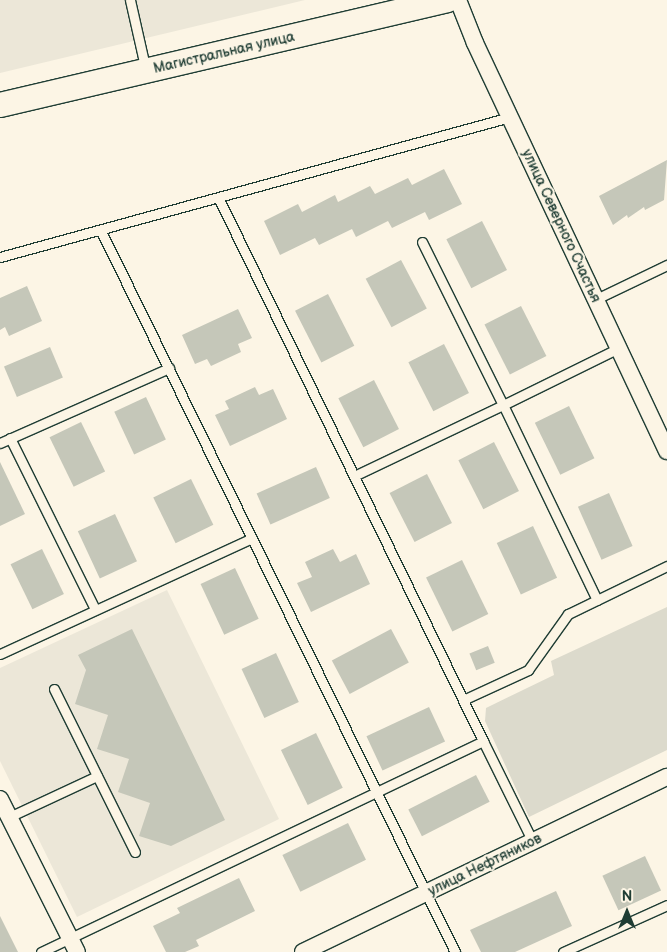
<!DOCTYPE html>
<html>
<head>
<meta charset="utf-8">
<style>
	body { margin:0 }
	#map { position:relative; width:667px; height:952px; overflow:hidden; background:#fcf5e5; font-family:"Balsamiq Sans",sans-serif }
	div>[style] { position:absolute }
	.built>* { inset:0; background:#ece7d8 }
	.green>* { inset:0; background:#dcdacc }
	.building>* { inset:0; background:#c5c7b9; transform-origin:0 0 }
	.roads { filter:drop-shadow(1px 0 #1f3d34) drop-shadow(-1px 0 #1f3d34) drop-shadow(0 1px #1f3d34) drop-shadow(0 -1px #1f3d34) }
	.service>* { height:9px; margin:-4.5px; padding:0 4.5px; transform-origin:4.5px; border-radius:4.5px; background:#fcf5e5 }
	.minor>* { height:16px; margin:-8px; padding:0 8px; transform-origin:8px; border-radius:8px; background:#fcf5e5 }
	.secondary>* { height:24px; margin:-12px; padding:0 12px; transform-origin:12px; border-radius:12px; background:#fcf5e5 }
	span { translate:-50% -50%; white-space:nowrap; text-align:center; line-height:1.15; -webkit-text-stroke:4px #fcf5e5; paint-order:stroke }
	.street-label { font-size:14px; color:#1f3d34 }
	.north { position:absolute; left:602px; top:887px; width:50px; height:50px; -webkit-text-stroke:4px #fcf5e5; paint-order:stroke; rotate:0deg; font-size:14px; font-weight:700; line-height:20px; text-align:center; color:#1f3d34 }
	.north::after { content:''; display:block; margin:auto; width:18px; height:22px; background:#1f3d34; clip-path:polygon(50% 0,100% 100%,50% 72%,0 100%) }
</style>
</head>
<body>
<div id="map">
	<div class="built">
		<div style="clip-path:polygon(0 0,305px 0,0 73px)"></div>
		<div style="clip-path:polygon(167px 590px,279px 819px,77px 917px,0 761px,0 668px)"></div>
	</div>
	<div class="green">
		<div style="clip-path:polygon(667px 607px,667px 750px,529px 817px,485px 721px,486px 708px,554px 675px,551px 661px)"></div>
	</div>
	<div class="building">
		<div style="clip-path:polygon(667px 160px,664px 200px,645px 210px,644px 207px,628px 218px,627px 215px,613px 225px,599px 196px)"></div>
		<div style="clip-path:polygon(444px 169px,462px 204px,429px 220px,425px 212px,392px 228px,388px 221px,356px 237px,352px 229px,319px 245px,315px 238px,280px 255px,264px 221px,298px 204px,302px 212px,335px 195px,338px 202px,370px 186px,375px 194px,408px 178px,412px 185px)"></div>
		<div style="left:482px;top:221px;width:55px;height:40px;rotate:63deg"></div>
		<div style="left:401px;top:260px;width:55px;height:40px;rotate:62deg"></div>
		<div style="clip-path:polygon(27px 286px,42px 321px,9px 336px,5px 327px,0 330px,0 298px)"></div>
		<div style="left:328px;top:294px;width:58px;height:37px;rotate:63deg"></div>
		<div style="left:521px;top:306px;width:56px;height:41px;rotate:63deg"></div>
		<div style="clip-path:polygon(238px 309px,252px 338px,238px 344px,241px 352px,211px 366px,207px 359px,195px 364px,182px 335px)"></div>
		<div style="left:444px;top:344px;width:55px;height:40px;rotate:63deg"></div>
		<div style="left:50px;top:347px;width:33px;height:50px;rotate:67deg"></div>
		<div style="left:374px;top:380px;width:55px;height:40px;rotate:63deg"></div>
		<div style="clip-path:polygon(255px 387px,259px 395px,273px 389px,287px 419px,230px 446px,215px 415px,229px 409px,225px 401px)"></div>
		<div style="left:146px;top:397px;width:47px;height:35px;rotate:65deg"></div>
		<div style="left:569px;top:406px;width:58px;height:38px;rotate:64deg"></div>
		<div style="left:81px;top:422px;width:55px;height:35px;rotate:64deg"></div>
		<div style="left:494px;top:442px;width:55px;height:40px;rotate:63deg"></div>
		<div style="clip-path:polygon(0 462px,25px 514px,0 526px)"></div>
		<div style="left:316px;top:467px;width:34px;height:65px;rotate:66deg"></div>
		<div style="left:427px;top:474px;width:55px;height:42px;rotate:63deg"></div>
		<div style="left:191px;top:479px;width:51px;height:42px;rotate:64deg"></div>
		<div style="left:609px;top:493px;width:58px;height:34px;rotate:66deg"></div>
		<div style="left:115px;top:514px;width:52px;height:41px;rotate:65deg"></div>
		<div style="left:533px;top:526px;width:57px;height:40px;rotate:65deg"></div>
		<div style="left:42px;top:549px;width:50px;height:35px;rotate:64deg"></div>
		<div style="clip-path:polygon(333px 549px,340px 562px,356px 554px,370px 584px,311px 612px,297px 583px,312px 577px,305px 562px)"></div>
		<div style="left:462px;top:560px;width:60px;height:40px;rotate:64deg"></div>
		<div style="left:235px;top:568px;width:56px;height:38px;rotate:65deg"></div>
		<div style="clip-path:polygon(132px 629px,225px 820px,171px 846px,139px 836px,150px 803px,118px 792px,129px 759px,97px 749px,108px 715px,75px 704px,86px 670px,78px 655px)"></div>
		<div style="left:391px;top:629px;width:38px;height:67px;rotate:62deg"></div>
		<div style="left:488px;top:646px;width:18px;height:20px;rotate:68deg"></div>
		<div style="left:276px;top:653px;width:54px;height:38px;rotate:65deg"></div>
		<div style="left:429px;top:707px;width:38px;height:69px;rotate:65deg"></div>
		<div style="left:316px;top:733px;width:61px;height:39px;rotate:64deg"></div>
		<div style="left:476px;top:775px;width:30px;height:76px;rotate:63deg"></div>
		<div style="left:348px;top:823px;width:41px;height:73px;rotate:64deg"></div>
		<div style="left:645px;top:856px;width:38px;height:47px;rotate:65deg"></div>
		<div style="clip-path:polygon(239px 878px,255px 911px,196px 940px,199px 946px,185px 952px,166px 952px,153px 926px,180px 913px,177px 908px)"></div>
		<div style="clip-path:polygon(556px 891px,572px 926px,515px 952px,481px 952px,470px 930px)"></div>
		<div style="clip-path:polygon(0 916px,18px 952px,0 952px)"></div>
	</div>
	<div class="roads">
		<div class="service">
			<div style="left:130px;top:0;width:73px;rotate:77.3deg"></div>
			<div style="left:101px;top:231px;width:803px;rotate:63.85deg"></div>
			<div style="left:0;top:257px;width:529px;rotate:-15.35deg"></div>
			<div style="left:596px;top:299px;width:79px;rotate:-25.6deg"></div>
			<div style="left:10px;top:438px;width:191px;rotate:63.6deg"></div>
			<div style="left:0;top:443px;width:185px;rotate:-23.9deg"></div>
			<div style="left:354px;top:476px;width:165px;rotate:-25.5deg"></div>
			<div style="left:503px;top:405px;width:182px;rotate:-116.4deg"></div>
			<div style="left:597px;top:600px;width:216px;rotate:-115.7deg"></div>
			<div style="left:503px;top:405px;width:129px;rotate:-26.2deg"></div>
			<div style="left:0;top:654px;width:277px;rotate:-24.7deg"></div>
			<div style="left:54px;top:689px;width:182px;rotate:63.6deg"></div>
			<div style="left:463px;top:700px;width:72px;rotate:-24.8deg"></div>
			<div style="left:528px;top:670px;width:69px;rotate:-54.5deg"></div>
			<div style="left:568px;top:614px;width:110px;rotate:-25.9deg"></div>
			<div style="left:483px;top:741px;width:113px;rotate:63.7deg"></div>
			<div style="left:9px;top:817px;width:97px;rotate:-25deg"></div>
			<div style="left:41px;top:952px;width:490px;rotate:-25.5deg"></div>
			<div style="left:483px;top:741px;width:603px;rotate:-115.97deg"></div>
			<div style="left:563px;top:952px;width:114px;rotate:-24.3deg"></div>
		</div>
		<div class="minor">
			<div style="left:458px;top:0;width:46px;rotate:68.4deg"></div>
			<div style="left:475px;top:43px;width:451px;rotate:64.8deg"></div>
			<div style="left:0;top:799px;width:171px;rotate:63.3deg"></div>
			<div style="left:303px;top:952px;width:404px;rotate:-25.7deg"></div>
		</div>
		<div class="secondary">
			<div style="left:0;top:105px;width:460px;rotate:-13.2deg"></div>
		</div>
	</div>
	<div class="street-label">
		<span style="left:224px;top:53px;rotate:-13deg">Магистральная улица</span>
		<span style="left:561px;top:226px;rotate:65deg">улица Северного Счастья</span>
		<span style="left:485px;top:865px;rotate:-26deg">улица Нефтяников</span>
	</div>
	<div class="north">N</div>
</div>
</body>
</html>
